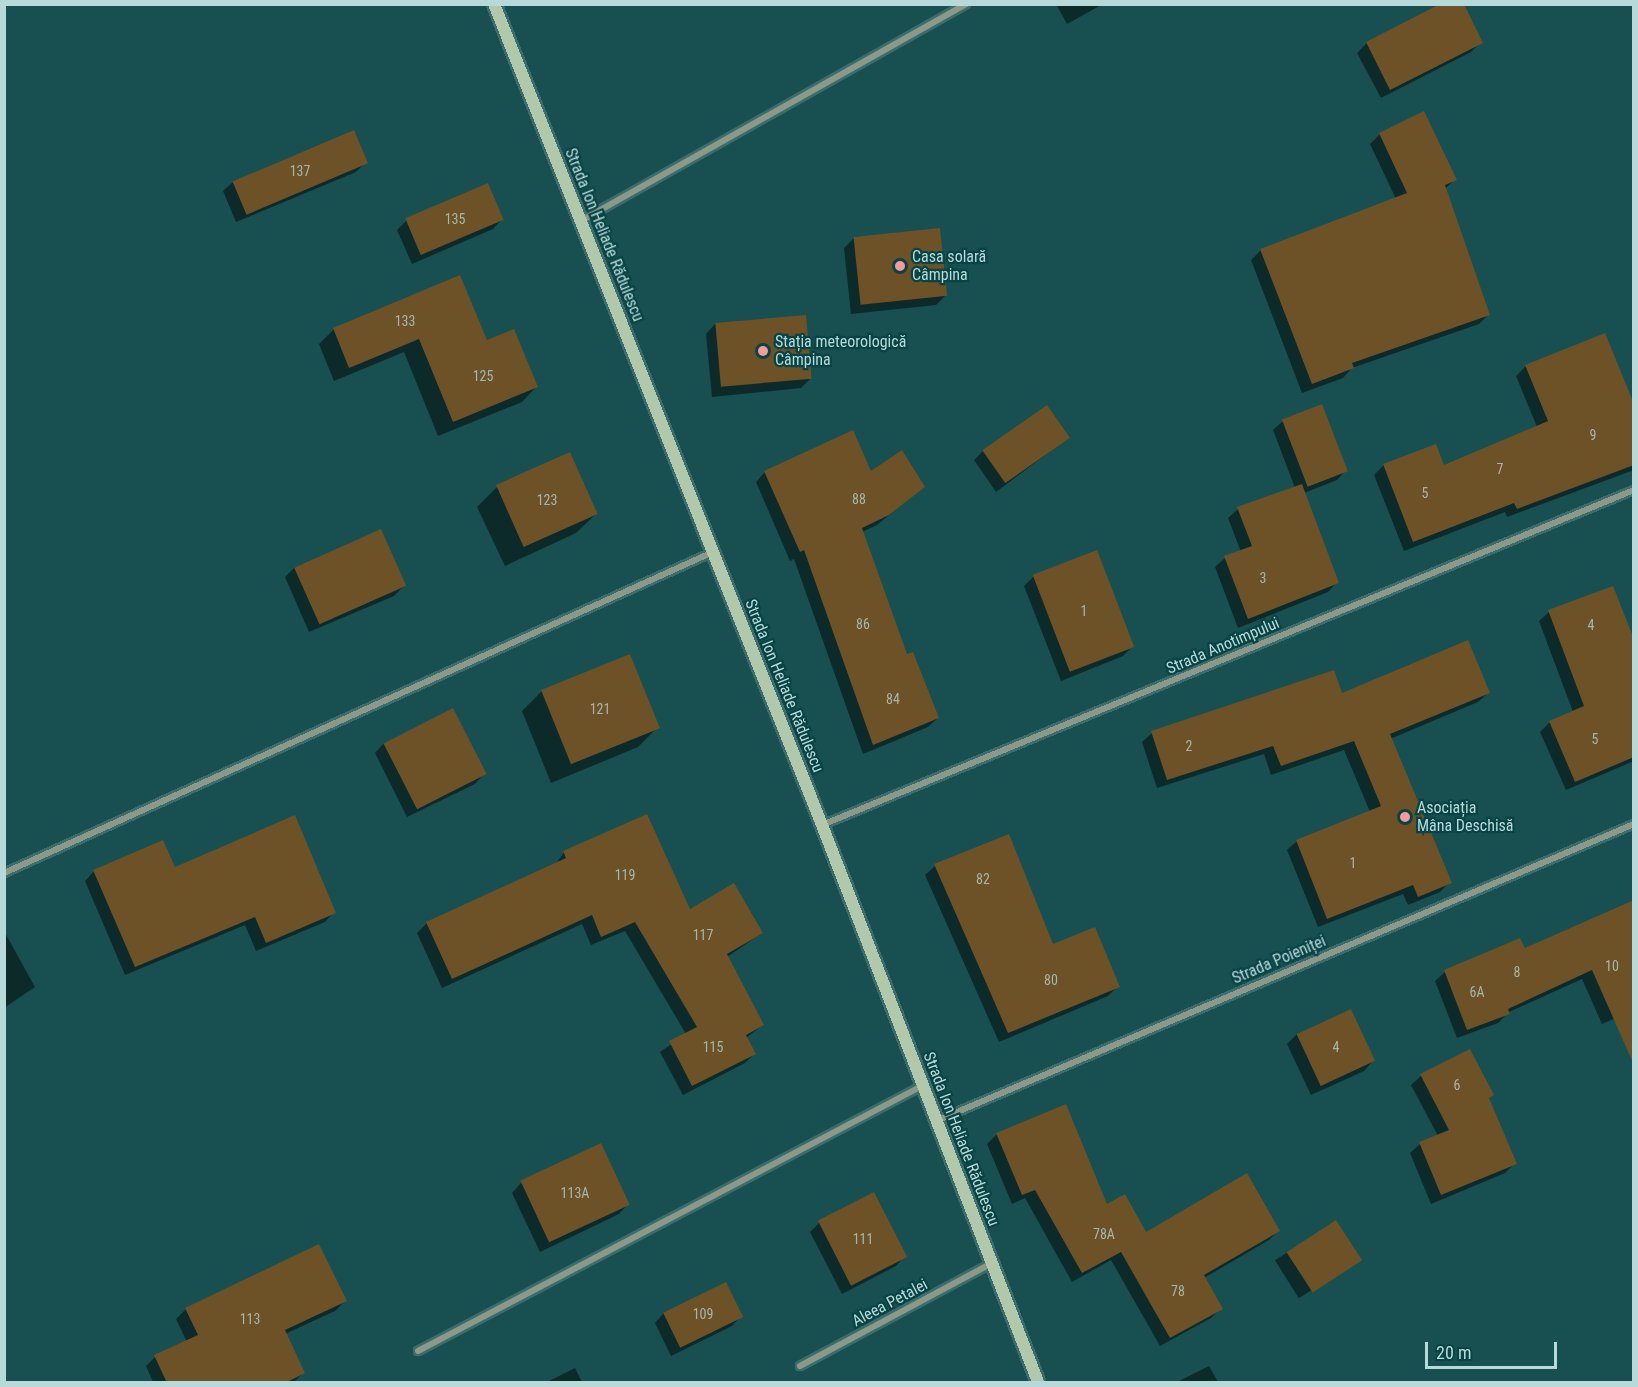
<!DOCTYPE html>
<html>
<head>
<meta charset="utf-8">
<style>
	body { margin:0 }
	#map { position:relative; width:1638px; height:1387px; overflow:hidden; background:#184f50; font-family:"Roboto Condensed",sans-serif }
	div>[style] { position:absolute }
	.shadow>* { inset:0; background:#0007; transform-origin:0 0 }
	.building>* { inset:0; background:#6c5226; transform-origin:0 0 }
	.roads { filter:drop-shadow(2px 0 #3b6d6e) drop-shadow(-2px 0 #3b6d6e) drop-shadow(0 2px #3b6d6e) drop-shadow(0 -2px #3b6d6e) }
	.street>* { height:6px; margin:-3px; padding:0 3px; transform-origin:3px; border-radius:3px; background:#8c9987 }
	.secondary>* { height:12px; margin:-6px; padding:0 6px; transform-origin:6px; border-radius:6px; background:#b2c8ab }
	.dots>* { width:16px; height:16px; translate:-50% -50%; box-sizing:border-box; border:3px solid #094445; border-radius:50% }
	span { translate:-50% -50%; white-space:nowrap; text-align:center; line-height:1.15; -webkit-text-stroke:4.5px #094445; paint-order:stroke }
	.number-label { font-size:14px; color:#a5b7ac }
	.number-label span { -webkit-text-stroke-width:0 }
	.street-label { font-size:16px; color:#b8d9d9 }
	.poi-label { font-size:16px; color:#b8d9d9 }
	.left { translate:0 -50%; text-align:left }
	.frame { position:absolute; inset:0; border:6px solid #b8d9d9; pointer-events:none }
	.scale { position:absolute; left:1425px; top:1342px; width:132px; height:27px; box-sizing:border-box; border:3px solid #b8d9d9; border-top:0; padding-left:8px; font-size:18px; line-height:21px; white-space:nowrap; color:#b8d9d9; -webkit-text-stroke:4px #094445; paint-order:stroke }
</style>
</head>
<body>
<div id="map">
	<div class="shadow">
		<div style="clip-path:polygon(1056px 4px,1103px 4px,1067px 24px)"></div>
		<div style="clip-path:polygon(1481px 42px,1471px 52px,1381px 98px,1357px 53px,1367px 43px)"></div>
		<div style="clip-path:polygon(1423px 113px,1455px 179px,1445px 189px,1489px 314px,1479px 324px,1352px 368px,1343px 378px,1302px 393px,1251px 260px,1261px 250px,1396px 199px,1370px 144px,1379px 135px)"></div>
		<div style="clip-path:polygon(366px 162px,356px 172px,236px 222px,223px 191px,233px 182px)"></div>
		<div style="clip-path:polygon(502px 219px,493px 229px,412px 264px,397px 230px,407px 220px)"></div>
		<div style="clip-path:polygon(854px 238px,946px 295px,936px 305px,851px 314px,844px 248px)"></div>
		<div style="clip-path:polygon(715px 324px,810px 379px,801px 388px,712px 397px,706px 334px)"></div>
		<div style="clip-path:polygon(334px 329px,486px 342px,536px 387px,522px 402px,438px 436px,404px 352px,334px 381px,319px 344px)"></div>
		<div style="clip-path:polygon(1526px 366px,1634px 408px,1634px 470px,1507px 517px,1505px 512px,1404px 551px,1374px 475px,1384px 465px,1443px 467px,1537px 427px,1516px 376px)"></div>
		<div style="clip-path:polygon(1283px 421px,1346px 470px,1337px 480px,1304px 493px,1337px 582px,1328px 592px,1238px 628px,1215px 567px,1225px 558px,1241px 552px,1228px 518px,1238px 509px,1295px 488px,1273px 430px)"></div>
		<div style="clip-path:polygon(1068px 438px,996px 492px,974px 460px,983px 451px)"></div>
		<div style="clip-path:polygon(765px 472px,870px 473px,924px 487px,877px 525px,862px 532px,906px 656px,938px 718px,928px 727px,863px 754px,794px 559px,790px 561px,756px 482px)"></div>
		<div style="clip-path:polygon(497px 487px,596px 514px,576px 533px,505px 566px,477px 507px)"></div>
		<div style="clip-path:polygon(295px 567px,404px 586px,394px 596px,309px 632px,285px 577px)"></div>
		<div style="clip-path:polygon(1034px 576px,1132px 647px,1123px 656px,1061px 681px,1024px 586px)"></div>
		<div style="clip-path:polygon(1549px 612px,1634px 643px,1634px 761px,1566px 790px,1540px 732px,1550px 722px,1573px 712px,1539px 621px)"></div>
		<div style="clip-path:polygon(542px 691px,658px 727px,638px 747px,551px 783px,522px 711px)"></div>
		<div style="clip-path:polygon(1488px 693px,1478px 702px,1390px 739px,1450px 882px,1440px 892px,1408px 905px,1403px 894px,1318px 927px,1287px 850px,1297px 841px,1370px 812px,1344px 750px,1271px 775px,1264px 754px,1157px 788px,1142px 742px,1152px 733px,1341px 695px)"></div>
		<div style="clip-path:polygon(384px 743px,484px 774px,475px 784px,407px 817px,375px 753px)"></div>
		<div style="clip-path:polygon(1009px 836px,1052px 946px,1118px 986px,1108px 996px,999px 1042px,925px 875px,935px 866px)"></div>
		<div style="clip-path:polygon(564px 852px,689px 911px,762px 933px,727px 957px,763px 1025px,746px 1038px,754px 1054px,745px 1063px,683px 1095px,660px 1052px,686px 1034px,625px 931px,591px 945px,582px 924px,442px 988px,417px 933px,427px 923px,556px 864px)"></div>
		<div style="clip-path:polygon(174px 869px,334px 912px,325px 922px,256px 951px,245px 925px,125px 975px,85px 881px,94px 871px)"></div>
		<div style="clip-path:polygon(1634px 902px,1634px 1010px,1602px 1024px,1582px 979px,1509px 1012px,1498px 1023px,1457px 1038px,1435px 981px,1445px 972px,1520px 940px,1524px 950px)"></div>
		<div style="clip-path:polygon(4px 931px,35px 987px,4px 1008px)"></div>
		<div style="clip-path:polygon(1297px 1034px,1373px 1061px,1364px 1071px,1311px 1095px,1287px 1044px)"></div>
		<div style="clip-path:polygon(1421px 1076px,1488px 1099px,1515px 1163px,1505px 1173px,1431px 1204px,1410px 1153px,1420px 1144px,1438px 1136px,1411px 1085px)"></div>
		<div style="clip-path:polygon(997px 1134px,1146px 1234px,1278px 1231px,1269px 1240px,1204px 1278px,1221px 1308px,1211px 1318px,1160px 1346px,1111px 1260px,1072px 1282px,1025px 1198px,1012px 1204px,987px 1144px)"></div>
		<div style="clip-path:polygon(600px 1145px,628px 1204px,619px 1214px,540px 1252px,512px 1193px,521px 1183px)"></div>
		<div style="left:1336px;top:1222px;width:45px;height:72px;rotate:58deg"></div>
		<div style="clip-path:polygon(819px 1223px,905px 1256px,896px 1266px,842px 1294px,810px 1232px)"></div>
		<div style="clip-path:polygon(345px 1301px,335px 1311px,285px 1334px,303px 1373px,294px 1382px,153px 1382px,146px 1366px,155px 1357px,187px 1342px,176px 1319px,186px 1309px)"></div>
		<div style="clip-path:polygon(664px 1313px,741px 1316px,732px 1326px,671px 1356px,655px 1323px)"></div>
		<div style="clip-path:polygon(1209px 1366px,1218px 1382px,1177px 1382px)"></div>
		<div style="clip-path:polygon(575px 1368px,582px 1382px,547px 1382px)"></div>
	</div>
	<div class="building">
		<div style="clip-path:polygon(1440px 4px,1464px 4px,1483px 43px,1390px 90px,1366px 42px)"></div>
		<div style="clip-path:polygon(1424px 111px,1457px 180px,1445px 185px,1490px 315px,1352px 363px,1354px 368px,1312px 384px,1260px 249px,1407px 193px,1379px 133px)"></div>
		<div style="left:354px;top:130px;width:36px;height:132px;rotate:67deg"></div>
		<div style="left:488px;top:183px;width:40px;height:90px;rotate:67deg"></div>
		<div style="left:940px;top:228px;width:68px;height:87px;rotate:84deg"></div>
		<div style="clip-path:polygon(460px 275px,487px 340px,514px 329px,538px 387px,453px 422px,419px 339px,349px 368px,333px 328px)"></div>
		<div style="left:806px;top:315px;width:64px;height:91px;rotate:85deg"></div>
		<div style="clip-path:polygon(1605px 333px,1634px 404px,1634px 465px,1517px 509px,1514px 503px,1413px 542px,1383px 464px,1436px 444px,1444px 465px,1548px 421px,1525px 365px)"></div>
		<div style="left:1322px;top:404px;width:72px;height:43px;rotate:69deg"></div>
		<div style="left:1047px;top:405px;width:40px;height:79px;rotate:55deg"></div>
		<div style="clip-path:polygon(853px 430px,871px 471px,902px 450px,925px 487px,889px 515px,862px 528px,907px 654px,913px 652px,939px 718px,873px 745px,804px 550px,800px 552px,764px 471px)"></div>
		<div style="left:570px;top:452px;width:68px;height:81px;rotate:66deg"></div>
		<div style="clip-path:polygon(1302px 484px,1339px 583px,1248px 619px,1224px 556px,1252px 546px,1237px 507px)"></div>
		<div style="left:381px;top:529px;width:62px;height:95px;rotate:66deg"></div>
		<div style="left:1097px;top:550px;width:104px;height:69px;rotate:69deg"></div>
		<div style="clip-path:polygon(1613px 586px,1634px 639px,1634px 757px,1575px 782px,1549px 721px,1584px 706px,1548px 610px)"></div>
		<div style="clip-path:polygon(1468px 640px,1490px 693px,1390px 734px,1452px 883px,1418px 897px,1413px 885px,1327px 919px,1296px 840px,1381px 806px,1354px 741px,1281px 766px,1273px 746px,1167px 780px,1151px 731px,1334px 670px,1342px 693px)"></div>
		<div style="left:630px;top:654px;width:80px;height:96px;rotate:68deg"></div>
		<div style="left:453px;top:708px;width:74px;height:78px;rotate:63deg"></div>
		<div style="clip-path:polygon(647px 814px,690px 909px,734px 883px,763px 933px,727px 954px,764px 1025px,746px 1035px,756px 1054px,692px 1086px,669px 1041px,697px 1027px,635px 922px,601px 937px,592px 915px,452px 979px,426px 922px,566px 858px,563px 851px)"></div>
		<div style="clip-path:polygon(295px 815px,336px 913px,266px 943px,255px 917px,135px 967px,93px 870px,163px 840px,175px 867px)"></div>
		<div style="clip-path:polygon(1009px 834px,1053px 944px,1095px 927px,1120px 987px,1008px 1033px,934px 864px)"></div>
		<div style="clip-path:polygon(1634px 900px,1634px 1065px,1592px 970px,1508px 1009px,1510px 1014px,1467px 1030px,1444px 970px,1520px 938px,1525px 948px)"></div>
		<div style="left:1351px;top:1009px;width:57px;height:60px;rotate:65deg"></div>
		<div style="clip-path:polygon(1470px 1049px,1494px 1095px,1489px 1098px,1517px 1164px,1441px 1195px,1419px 1142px,1449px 1130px,1420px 1074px)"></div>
		<div style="clip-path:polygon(1066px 1104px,1107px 1204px,1125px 1194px,1146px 1232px,1247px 1173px,1280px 1231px,1204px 1275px,1223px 1309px,1170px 1338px,1121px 1252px,1082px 1273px,1035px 1190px,1022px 1195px,996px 1133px)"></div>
		<div style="left:601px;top:1143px;width:68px;height:89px;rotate:65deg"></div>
		<div style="left:874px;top:1192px;width:73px;height:63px;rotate:63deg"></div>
		<div style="left:1336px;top:1220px;width:48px;height:59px;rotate:57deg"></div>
		<div style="clip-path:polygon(319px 1244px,347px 1301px,285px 1330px,305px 1373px,285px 1383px,167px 1383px,154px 1355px,198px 1335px,185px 1308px)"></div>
		<div style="left:726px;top:1282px;width:39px;height:70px;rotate:64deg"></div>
	</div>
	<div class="roads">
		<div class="street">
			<div style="left:581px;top:221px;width:442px;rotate:-29.4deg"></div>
			<div style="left:822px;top:825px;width:878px;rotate:-22.42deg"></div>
			<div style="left:4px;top:873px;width:778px;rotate:-24.36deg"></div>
			<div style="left:936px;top:1121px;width:759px;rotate:-23.05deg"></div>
			<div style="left:418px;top:1351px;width:569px;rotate:-27.74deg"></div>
			<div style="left:800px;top:1366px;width:218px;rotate:-28.2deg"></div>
		</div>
		<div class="secondary">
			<div style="left:494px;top:4px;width:884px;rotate:68.22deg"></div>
			<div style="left:822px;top:825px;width:597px;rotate:68.8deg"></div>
		</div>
	</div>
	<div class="dots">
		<div style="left:900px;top:266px;background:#f59b9d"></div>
		<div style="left:763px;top:351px;background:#f59b9d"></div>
		<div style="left:1405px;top:817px;background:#f59b9d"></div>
	</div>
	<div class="number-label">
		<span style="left:300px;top:171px">137</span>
		<span style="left:455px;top:219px">135</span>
		<span style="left:405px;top:321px">133</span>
		<span style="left:483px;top:376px">125</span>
		<span style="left:1593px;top:435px">9</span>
		<span style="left:1500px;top:469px">7</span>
		<span style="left:1425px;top:493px">5</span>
		<span style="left:859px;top:499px">88</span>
		<span style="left:547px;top:500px">123</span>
		<span style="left:1263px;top:578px">3</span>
		<span style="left:1084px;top:611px">1</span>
		<span style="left:863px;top:624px">86</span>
		<span style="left:1591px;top:625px">4</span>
		<span style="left:893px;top:699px">84</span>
		<span style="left:600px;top:709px">121</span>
		<span style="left:1595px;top:739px">5</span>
		<span style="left:1189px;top:746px">2</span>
		<span style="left:1353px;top:863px">1</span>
		<span style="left:625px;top:875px">119</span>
		<span style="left:983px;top:879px">82</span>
		<span style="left:703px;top:935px">117</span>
		<span style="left:1612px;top:966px">10</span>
		<span style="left:1517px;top:972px">8</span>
		<span style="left:1051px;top:980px">80</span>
		<span style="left:1477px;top:992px">6A</span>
		<span style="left:713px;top:1047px">115</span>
		<span style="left:1336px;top:1047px">4</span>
		<span style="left:1457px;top:1085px">6</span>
		<span style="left:575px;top:1193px">113A</span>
		<span style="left:1104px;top:1234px">78A</span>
		<span style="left:863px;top:1239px">111</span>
		<span style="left:1178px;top:1291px">78</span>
		<span style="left:703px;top:1314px">109</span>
		<span style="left:250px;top:1319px">113</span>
	</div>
	<div class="street-label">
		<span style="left:604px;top:235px;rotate:68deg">Strada Ion Heliade Rădulescu</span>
		<span style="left:1223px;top:646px;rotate:-23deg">Strada Anotimpului</span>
		<span style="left:784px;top:686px;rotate:68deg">Strada Ion Heliade Rădulescu</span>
		<span style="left:1279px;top:960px;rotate:-23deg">Strada Poieniței</span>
		<span style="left:961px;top:1139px;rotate:69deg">Strada Ion Heliade Rădulescu</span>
		<span style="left:890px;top:1303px;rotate:-28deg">Aleea Petalei</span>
	</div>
	<div class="poi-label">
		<span class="left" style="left:912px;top:266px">Casa solară<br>Câmpina</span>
		<span class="left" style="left:775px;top:351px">Stația meteorologică<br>Câmpina</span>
		<span class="left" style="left:1417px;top:817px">Asociația<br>Mâna Deschisă</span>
	</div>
	<div class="frame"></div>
	<div class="scale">20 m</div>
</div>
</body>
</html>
